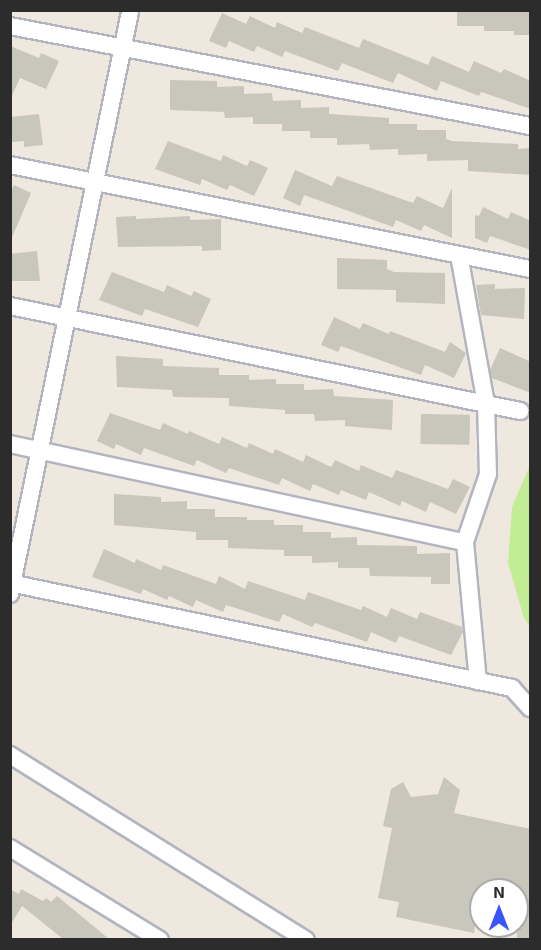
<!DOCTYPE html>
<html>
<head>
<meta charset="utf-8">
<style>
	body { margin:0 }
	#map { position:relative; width:541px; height:950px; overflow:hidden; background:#eee8de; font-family:"Exo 2",sans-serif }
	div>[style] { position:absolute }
	.pitch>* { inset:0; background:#c3ed95 }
	.building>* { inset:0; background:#c9c6bc; transform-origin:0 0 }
	.roads { filter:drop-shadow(2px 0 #b2b4c0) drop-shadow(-2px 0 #b2b4c0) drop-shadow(0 2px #b2b4c0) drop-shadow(0 -2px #b2b4c0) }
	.minor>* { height:16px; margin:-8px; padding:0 8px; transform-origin:8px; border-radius:8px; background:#fff }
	span { translate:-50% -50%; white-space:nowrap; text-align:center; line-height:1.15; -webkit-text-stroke:4.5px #fff; paint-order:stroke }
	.frame { position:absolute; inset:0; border:12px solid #2c2c2c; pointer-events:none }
	.north { position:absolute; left:469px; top:878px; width:60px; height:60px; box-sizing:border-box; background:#fff; border:2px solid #ababab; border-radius:50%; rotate:0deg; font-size:16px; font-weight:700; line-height:24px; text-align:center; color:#2c2c2c }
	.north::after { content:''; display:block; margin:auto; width:21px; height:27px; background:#3b55fe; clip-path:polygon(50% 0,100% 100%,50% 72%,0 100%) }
</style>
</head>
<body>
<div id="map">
	<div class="pitch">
		<div style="clip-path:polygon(530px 465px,530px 627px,524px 618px,508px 563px,512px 507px)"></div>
	</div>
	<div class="building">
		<div style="clip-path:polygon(457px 10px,531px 10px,531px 35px,514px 35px,514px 31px,484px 31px,484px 26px,457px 26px)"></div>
		<div style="clip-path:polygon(222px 13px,246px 24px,250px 16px,275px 28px,277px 22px,302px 33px,305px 27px,359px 48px,363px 39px,428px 65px,432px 56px,469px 72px,474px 61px,501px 73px,504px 69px,531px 81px,531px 109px,481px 92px,479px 96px,441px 81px,437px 91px,398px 73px,393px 83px,342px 63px,338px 71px,285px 51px,282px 57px,257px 46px,254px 52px,229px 41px,226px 48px,209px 41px)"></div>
		<div style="clip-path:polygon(10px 46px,39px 58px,41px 53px,59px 61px,46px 89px,20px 78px,10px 100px)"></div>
		<div style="clip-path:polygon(170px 80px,217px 81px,217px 87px,244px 86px,244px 94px,272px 93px,273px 101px,301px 100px,301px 108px,329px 107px,329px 114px,389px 118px,389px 124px,417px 124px,417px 130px,446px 130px,446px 139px,452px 141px,518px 144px,518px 149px,531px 148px,531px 175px,468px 171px,468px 160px,427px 161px,427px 154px,398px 155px,398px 149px,370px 150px,369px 144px,337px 145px,337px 138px,310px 138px,310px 131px,282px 131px,282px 124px,253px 124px,253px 117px,225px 118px,224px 112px,170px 110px)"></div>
		<div style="clip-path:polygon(39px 114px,43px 145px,24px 147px,24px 141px,10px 142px,10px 117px)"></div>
		<div style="clip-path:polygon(168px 141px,221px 161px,223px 155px,247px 166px,250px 160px,268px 168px,254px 196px,230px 185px,227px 190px,202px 179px,200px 185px,155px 169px)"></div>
		<div style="clip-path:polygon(295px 170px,332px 186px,337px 176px,413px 203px,417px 196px,443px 208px,452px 188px,452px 238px,424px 225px,421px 231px,396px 220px,393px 227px,304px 195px,300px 206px,283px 198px)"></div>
		<div style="clip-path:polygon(14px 185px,31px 193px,10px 242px,10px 192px)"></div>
		<div style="clip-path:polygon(483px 207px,508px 219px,511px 212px,531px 221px,531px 250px,490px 236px,487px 243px,475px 238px,475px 215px,479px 216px)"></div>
		<div style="clip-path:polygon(136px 216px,136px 219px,190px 216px,190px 220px,221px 219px,221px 250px,202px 251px,202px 246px,118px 247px,116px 217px)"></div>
		<div style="clip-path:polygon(37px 251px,40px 281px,10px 281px,10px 254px)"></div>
		<div style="clip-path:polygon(337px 258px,387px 260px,387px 269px,394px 272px,445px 273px,445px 304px,396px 302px,396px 290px,337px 289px)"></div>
		<div style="clip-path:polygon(112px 272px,164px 292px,167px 285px,191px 296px,194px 291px,211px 299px,198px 327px,145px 309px,142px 316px,99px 300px)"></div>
		<div style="clip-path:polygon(495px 284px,495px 289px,525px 288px,524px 319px,481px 315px,476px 285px)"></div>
		<div style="clip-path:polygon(334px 317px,360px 329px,363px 323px,389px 334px,390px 331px,445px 352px,450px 342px,466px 353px,454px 378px,425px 365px,421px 375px,341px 346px,338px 352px,321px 345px)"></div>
		<div style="clip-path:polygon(500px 348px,531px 362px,531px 393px,492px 378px,490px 370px)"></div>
		<div style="clip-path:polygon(116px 356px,163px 359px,163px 366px,219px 368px,219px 375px,249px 375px,249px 380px,276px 379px,276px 384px,304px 384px,304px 390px,333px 389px,334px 396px,393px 400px,392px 430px,345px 426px,345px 420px,315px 421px,314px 414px,285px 414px,285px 410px,229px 406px,229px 398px,173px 397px,172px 390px,117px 387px)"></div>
		<div style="clip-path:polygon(110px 413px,160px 430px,163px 423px,188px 434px,189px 431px,219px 444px,222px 437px,247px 448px,249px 443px,273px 454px,275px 449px,303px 462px,306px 455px,331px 467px,335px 460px,359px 471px,361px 465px,392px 478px,396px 470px,448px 489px,453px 479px,470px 487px,456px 514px,430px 502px,426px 512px,402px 501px,400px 506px,369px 492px,366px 500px,341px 490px,339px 495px,313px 484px,310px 491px,282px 478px,279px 485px,229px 468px,226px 473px,197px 460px,194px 466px,144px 448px,141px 455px,116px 444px,114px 449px,97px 441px)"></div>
		<div style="left:421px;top:414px;width:49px;height:30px;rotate:1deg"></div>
		<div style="clip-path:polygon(114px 494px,161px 497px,161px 502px,187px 501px,187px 509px,215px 509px,215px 517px,247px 517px,247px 520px,274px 520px,274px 525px,303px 525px,303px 532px,331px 532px,331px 538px,357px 537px,357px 545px,417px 546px,417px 554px,450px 553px,450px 584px,431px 584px,431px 577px,370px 576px,369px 568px,338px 568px,338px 562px,312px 563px,312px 556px,284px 556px,284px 550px,228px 548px,228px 540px,196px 540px,196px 532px,114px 525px)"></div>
		<div style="clip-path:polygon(104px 549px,135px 563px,136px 559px,161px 570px,163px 565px,216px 584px,219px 576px,245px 589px,248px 581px,305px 600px,308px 592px,361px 610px,363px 606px,387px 617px,391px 608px,417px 619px,420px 612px,462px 627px,463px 632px,451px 655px,399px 636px,396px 643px,371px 632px,367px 642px,315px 623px,312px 627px,283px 614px,279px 622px,226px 605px,223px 612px,196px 600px,193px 607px,169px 596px,167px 600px,143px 589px,141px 594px,92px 577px)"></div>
		<div style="clip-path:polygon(444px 777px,460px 790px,454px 813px,531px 829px,531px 939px,517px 939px,517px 890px,481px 890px,481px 922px,476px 921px,474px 933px,396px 917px,399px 902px,378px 898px,392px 828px,383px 826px,391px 789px,403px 782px,411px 797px,438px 794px)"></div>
		<div style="clip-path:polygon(10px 889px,19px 894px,21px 889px,43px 901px,46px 898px,51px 902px,57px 896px,109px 939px,63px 939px,22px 906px,10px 926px)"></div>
	</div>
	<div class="roads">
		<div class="minor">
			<div style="left:10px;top:26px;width:530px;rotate:10.89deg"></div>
			<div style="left:10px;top:165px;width:530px;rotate:11.31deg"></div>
			<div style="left:459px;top:255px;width:151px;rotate:79.7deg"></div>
			<div style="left:486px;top:404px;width:70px;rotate:88.4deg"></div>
			<div style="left:488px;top:474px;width:72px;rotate:108.7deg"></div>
			<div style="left:465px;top:542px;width:140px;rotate:84.7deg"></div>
			<div style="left:10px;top:306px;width:521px;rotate:11.63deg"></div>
			<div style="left:10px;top:444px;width:465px;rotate:12.2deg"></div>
			<div style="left:10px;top:583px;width:513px;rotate:11.81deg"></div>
			<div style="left:512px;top:688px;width:27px;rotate:48deg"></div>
			<div style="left:10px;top:594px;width:594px;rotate:-78.35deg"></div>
			<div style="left:10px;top:755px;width:349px;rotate:32deg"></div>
			<div style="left:10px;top:848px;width:176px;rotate:31.5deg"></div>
		</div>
	</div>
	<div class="frame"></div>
	<div class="north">N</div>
</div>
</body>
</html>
